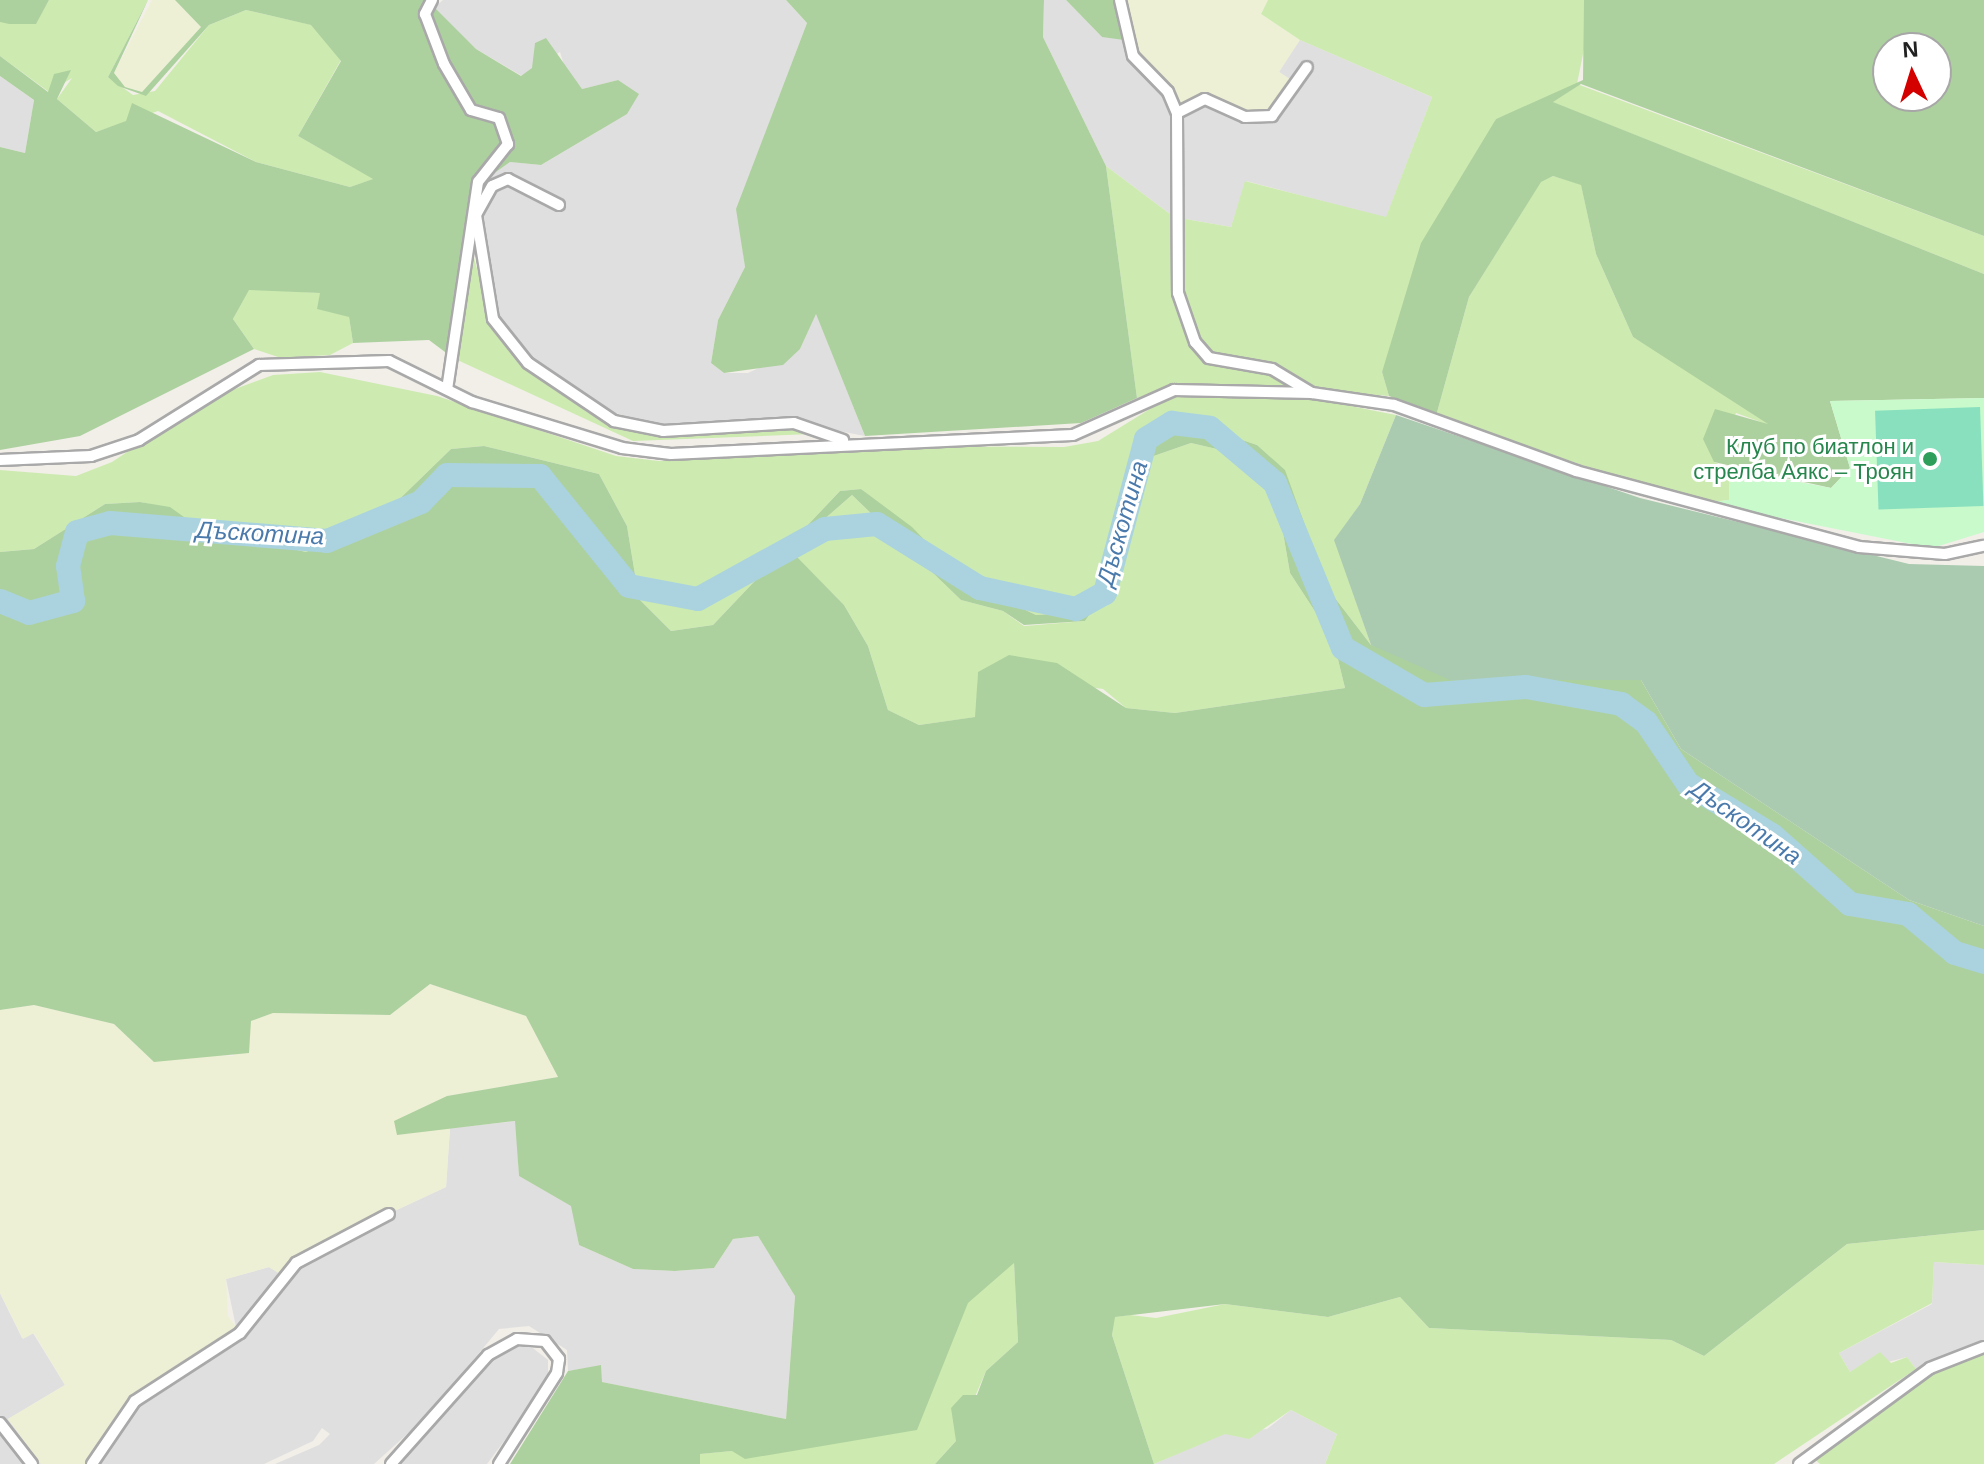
<!DOCTYPE html>
<html>
<head>
<meta charset="utf-8">
<style>
	body { margin:0 }
	#map { position:relative; width:1984px; height:1464px; overflow:hidden; background:#f2efe9; font-family:Helvetica,sans-serif }
	div>[style] { position:absolute }
	.residential>* { inset:0; background:#e0dfdf }
	.farmland>* { inset:0; background:#eef0d5 }
	.grass>* { inset:0; background:#cdebb0 }
	.forest>* { inset:0; background:#add19e }
	.cemetery>* { inset:0; background:#aacbaf }
	.park>* { inset:0; background:#c8facc }
	.pitch>* { inset:0; background:#88e0be; transform-origin:0 0 }
	.river>* { height:24px; margin:-12px; padding:0 12px; transform-origin:12px; border-radius:12px; background:#aad3df }
	.roads { filter:drop-shadow(2px 0 #a9a9a9) drop-shadow(-2px 0 #a9a9a9) drop-shadow(0 2px #a9a9a9) drop-shadow(0 -2px #a9a9a9) }
	.minor>* { height:10px; margin:-5px; padding:0 5px; transform-origin:5px; border-radius:5px; background:#fff }
	.dots>* { width:22px; height:22px; translate:-50% -50%; box-sizing:border-box; border:4px solid #fff; border-radius:50% }
	span { translate:-50% -50%; white-space:nowrap; text-align:center; line-height:1.15; -webkit-text-stroke:6px #fff; paint-order:stroke }
	.leisure-label { font-size:22px; color:#27864d }
	.right { translate:-100% -50%; text-align:right }
	.water-label { font-size:24px; color:#4a7aab; font-style:italic }
	.north { position:absolute; left:1872px; top:32px; width:80px; height:80px; box-sizing:border-box; background:#fff; border:2px solid #a7a7a7; border-radius:50%; rotate:356deg; font-size:22px; font-weight:700; line-height:32px; text-align:center; color:#222 }
	.north::after { content:''; display:block; margin:auto; width:28px; height:36px; background:#d40000; clip-path:polygon(50% 0,100% 100%,50% 72%,0 100%) }
</style>
</head>
<body>
<div id="map">
	<div class="residential">
		<div style="clip-path:polygon(443px 0,786px 0,807px 23px,737px 208px,745px 267px,718px 320px,711px 363px,724px 373px,748px 373px,800px 349px,816px 313px,865px 436px,776px 419px,654px 426px,590px 404px,517px 350px,500px 328px,484px 280px,479px 184px,510px 162px,541px 165px,600px 130px,618px 80px,582px 89px,568px 78px,560px 52px,522px 76px,476px 49px,433px 9px)"></div>
		<div style="clip-path:polygon(1044px 0,1066px 0,1102px 37px,1122px 37px,1134px 61px,1184px 100px,1295px 83px,1279px 72px,1298px 39px,1432px 97px,1386px 218px,1246px 181px,1231px 227px,1174px 217px,1106px 166px,1043px 37px)"></div>
		<div style="clip-path:polygon(0 76px,34px 100px,25px 153px,0 147px)"></div>
		<div style="clip-path:polygon(516px 1121px,519px 1176px,572px 1206px,579px 1245px,633px 1269px,675px 1271px,714px 1268px,733px 1239px,758px 1236px,795px 1295px,786px 1419px,601px 1382px,601px 1366px,568px 1371px,567px 1350px,529px 1326px,499px 1329px,425px 1418px,374px 1464px,275px 1464px,319px 1445px,330px 1434px,322px 1428px,313px 1441px,264px 1464px,92px 1464px,136px 1397px,236px 1327px,226px 1279px,269px 1267px,284px 1276px,300px 1255px,446px 1187px,450px 1128px)"></div>
		<div style="clip-path:polygon(1934px 1262px,1984px 1265px,1984px 1342px,1916px 1369px,1907px 1357px,1850px 1372px,1839px 1353px,1932px 1304px)"></div>
		<div style="clip-path:polygon(0 1293px,22px 1338px,33px 1333px,65px 1385px,8px 1419px,41px 1464px,0 1464px)"></div>
		<div style="clip-path:polygon(529px 1345px,548px 1360px,548px 1382px,487px 1464px,395px 1464px,495px 1351px)"></div>
		<div style="clip-path:polygon(1291px 1410px,1337px 1434px,1325px 1464px,1154px 1464px,1225px 1433px,1267px 1429px)"></div>
	</div>
	<div class="farmland">
		<div style="clip-path:polygon(152px 0,175px 0,201px 27px,142px 92px,125px 87px,114px 73px)"></div>
		<div style="clip-path:polygon(1121px 0,1268px 0,1261px 14px,1300px 40px,1279px 72px,1296px 83px,1265px 115px,1237px 113px,1202px 98px,1173px 109px,1134px 61px)"></div>
		<div style="clip-path:polygon(430px 984px,526px 1016px,558px 1077px,447px 1096px,397px 1135px,450px 1128px,446px 1187px,300px 1255px,283px 1276px,269px 1267px,226px 1279px,228px 1316px,236px 1327px,136px 1397px,92px 1464px,41px 1464px,8px 1419px,65px 1385px,34px 1333px,23px 1339px,0 1293px,0 1010px,34px 1005px,114px 1024px,154px 1062px,194px 1053px,233px 1056px,251px 1021px,273px 1013px,390px 1015px)"></div>
	</div>
	<div class="grass">
		<div style="clip-path:polygon(49px 0,148px 0,108px 77px,133px 95px,155px 91px,209px 25px,246px 10px,312px 25px,341px 60px,298px 136px,374px 179px,350px 187px,256px 162px,158px 111px,96px 132px,57px 99px,72px 78px,49px 92px,0 56px,0 22px,35px 24px)"></div>
		<div style="clip-path:polygon(1268px 0,1584px 0,1587px 34px,1577px 84px,1984px 236px,1984px 274px,1552px 102px,1571px 90px,1496px 119px,1382px 372px,1389px 396px,1249px 385px,1167px 387px,1137px 398px,1106px 166px,1174px 217px,1231px 227px,1245px 181px,1386px 217px,1432px 97px,1300px 40px,1261px 14px)"></div>
		<div style="clip-path:polygon(1553px 176px,1581px 184px,1596px 254px,1633px 337px,1755px 409px,1769px 425px,1736px 413px,1714px 462px,1730px 469px,1729px 500px,1704px 503px,1666px 493px,1436px 416px,1469px 297px,1541px 181px)"></div>
		<div style="clip-path:polygon(466px 229px,494px 330px,509px 351px,588px 413px,685px 434px,783px 427px,812px 434px,633px 441px,453px 358px)"></div>
		<div style="clip-path:polygon(249px 289px,321px 293px,349px 317px,353px 343px,330px 355px,281px 358px,254px 349px,233px 319px)"></div>
		<div style="clip-path:polygon(320px 372px,437px 396px,616px 456px,659px 461px,839px 446px,1064px 447px,1098px 441px,1171px 396px,1305px 397px,1396px 415px,1360px 504px,1335px 540px,1371px 645px,1328px 589px,1284px 470px,1257px 445px,1186px 421px,1149px 429px,1133px 464px,1106px 576px,1094px 599px,1065px 613px,1036px 615px,964px 581px,861px 489px,840px 491px,713px 625px,671px 631px,639px 599px,627px 526px,599px 474px,484px 446px,451px 449px,382px 516px,306px 552px,241px 537px,219px 542px,170px 508px,140px 502px,105px 504px,34px 549px,0 552px,0 470px,76px 476px,112px 462px,205px 400px,273px 375px)"></div>
		<div style="clip-path:polygon(1191px 443px,1221px 450px,1275px 486px,1290px 573px,1333px 639px,1345px 688px,1175px 713px,1126px 708px,1103px 689px,978px 672px,976px 717px,919px 725px,888px 710px,868px 646px,844px 605px,796px 557px,805px 536px,852px 495px,961px 600px,1003px 611px,1024px 626px,1085px 621px,1123px 567px,1148px 458px)"></div>
		<div style="clip-path:polygon(1984px 1230px,1984px 1265px,1934px 1262px,1932px 1303px,1839px 1353px,1850px 1372px,1880px 1352px,1891px 1363px,1907px 1357px,1916px 1369px,1774px 1464px,1325px 1464px,1337px 1434px,1291px 1410px,1249px 1439px,1225px 1434px,1154px 1464px,1112px 1335px,1114px 1317px,1130px 1315px,1156px 1318px,1225px 1304px,1328px 1317px,1400px 1297px,1429px 1328px,1671px 1340px,1704px 1356px,1847px 1244px)"></div>
		<div style="clip-path:polygon(1014px 1262px,1018px 1342px,986px 1371px,956px 1441px,935px 1464px,700px 1464px,699px 1454px,732px 1451px,950px 1338px,968px 1302px)"></div>
		<div style="clip-path:polygon(1984px 1351px,1984px 1464px,1820px 1464px,1812px 1457px,1919px 1378px)"></div>
	</div>
	<div class="forest">
		<div style="clip-path:polygon(0 0,49px 0,36px 24px,9px 24px,0 22px)"></div>
		<div style="clip-path:polygon(148px 0,114px 73px,125px 87px,142px 92px,201px 27px,175px 0,427px 0,476px 49px,521px 76px,532px 68px,535px 43px,546px 38px,582px 89px,618px 80px,639px 94px,627px 114px,541px 165px,510px 162px,479px 184px,466px 229px,453px 358px,429px 340px,353px 343px,349px 317px,317px 309px,320px 293px,249px 290px,233px 319px,254px 349px,80px 436px,0 450px,0 147px,25px 153px,34px 100px,0 76px,0 56px,48px 92px,54px 74px,71px 70px,57px 99px,96px 132px,126px 121px,132px 103px,256px 162px,350px 187px,373px 179px,298px 136px,341px 61px,311px 25px,246px 10px,209px 25px,146px 96px,118px 86px,108px 77px)"></div>
		<div style="clip-path:polygon(786px 0,1044px 0,1043px 37px,1106px 166px,1137px 398px,1081px 423px,865px 436px,816px 314px,800px 349px,783px 365px,724px 373px,711px 363px,718px 320px,745px 267px,736px 209px,807px 23px)"></div>
		<div style="clip-path:polygon(1066px 0,1121px 0,1124px 40px,1102px 37px)"></div>
		<div style="clip-path:polygon(evenodd,1584px 0,1984px 0,1984px 236px,1581px 84px,1553px 102px,1984px 274px,1984px 398px,1830px 401px,1850px 468px,1831px 488px,1714px 462px,1703px 439px,1715px 409px,1768px 424px,1633px 337px,1596px 254px,1581px 185px,1553px 176px,1541px 182px,1469px 297px,1436px 416px,1389px 396px,1382px 372px,1421px 243px,1496px 119px,1583px 80px,1584px 0,1888px 48px,1936px 48px,1936px 96px,1888px 96px,1888px 48px)"></div>
		<div style="clip-path:polygon(evenodd,1186px 421px,1257px 445px,1285px 470px,1328px 589px,1371px 645px,1578px 679px,1641px 680px,1681px 749px,1909px 900px,1984px 926px,1984px 1230px,1847px 1244px,1704px 1356px,1671px 1340px,1429px 1328px,1400px 1297px,1328px 1317px,1225px 1304px,1115px 1317px,1112px 1335px,1154px 1464px,935px 1464px,956px 1441px,951px 1408px,963px 1395px,977px 1395px,986px 1371px,1018px 1342px,1014px 1263px,968px 1303px,917px 1430px,745px 1459px,732px 1451px,700px 1454px,700px 1464px,510px 1464px,568px 1371px,601px 1365px,602px 1382px,786px 1419px,795px 1296px,758px 1236px,733px 1239px,714px 1268px,675px 1271px,633px 1269px,579px 1245px,571px 1206px,519px 1176px,515px 1121px,397px 1135px,394px 1121px,447px 1096px,558px 1077px,526px 1016px,430px 984px,390px 1015px,273px 1013px,251px 1021px,249px 1053px,154px 1062px,114px 1024px,34px 1005px,0 1010px,0 552px,34px 549px,105px 504px,140px 502px,170px 507px,219px 542px,241px 537px,306px 552px,382px 516px,451px 449px,484px 446px,599px 474px,627px 526px,639px 599px,671px 631px,713px 625px,840px 491px,861px 489px,912px 527px,964px 581px,1036px 615px,1065px 613px,1094px 599px,1106px 576px,1133px 464px,1149px 429px,1186px 421px,1191px 443px,1221px 450px,1275px 486px,1290px 573px,1333px 639px,1345px 688px,1175px 713px,1126px 708px,1057px 663px,1009px 655px,978px 672px,975px 717px,919px 725px,888px 710px,868px 646px,844px 605px,797px 557px,805px 536px,852px 495px,961px 600px,1003px 611px,1024px 625px,1085px 621px,1123px 567px,1148px 458px,1191px 443px)"></div>
	</div>
	<div class="cemetery">
		<div style="clip-path:polygon(1396px 415px,1640px 498px,1909px 564px,1984px 566px,1984px 926px,1909px 900px,1681px 749px,1641px 680px,1450px 680px,1371px 645px,1334px 540px,1360px 504px)"></div>
	</div>
	<div class="park">
		<div style="clip-path:polygon(1984px 398px,1984px 532px,1932px 548px,1704px 503px,1729px 500px,1730px 469px,1831px 488px,1850px 468px,1830px 401px)"></div>
	</div>
	<div class="pitch">
		<div style="left:1980px;top:407px;width:99px;height:105px;rotate:88deg"></div>
	</div>
	<div class="river">
		<div style="left:0;top:601px;width:31px;rotate:22deg"></div>
		<div style="left:29px;top:613px;width:46px;rotate:-15.3deg"></div>
		<div style="left:73px;top:601px;width:35px;rotate:-98deg"></div>
		<div style="left:68px;top:566px;width:35px;rotate:-75deg"></div>
		<div style="left:77px;top:532px;width:34px;rotate:-15deg"></div>
		<div style="left:110px;top:523px;width:218px;rotate:4.7deg"></div>
		<div style="left:327px;top:541px;width:102px;rotate:-22.5deg"></div>
		<div style="left:421px;top:502px;width:37px;rotate:-46deg"></div>
		<div style="left:447px;top:475px;width:93px;rotate:0.6deg"></div>
		<div style="left:540px;top:476px;width:141px;rotate:51deg"></div>
		<div style="left:629px;top:586px;width:70px;rotate:10.7deg"></div>
		<div style="left:698px;top:599px;width:145px;rotate:-28.9deg"></div>
		<div style="left:825px;top:529px;width:52px;rotate:-5.5deg"></div>
		<div style="left:877px;top:524px;width:121px;rotate:31.9deg"></div>
		<div style="left:980px;top:588px;width:98px;rotate:12.3deg"></div>
		<div style="left:1076px;top:609px;width:33px;rotate:-29deg"></div>
		<div style="left:1105px;top:593px;width:159px;rotate:-75.1deg"></div>
		<div style="left:1146px;top:439px;width:31px;rotate:-32deg"></div>
		<div style="left:1172px;top:423px;width:38px;rotate:7deg"></div>
		<div style="left:1210px;top:428px;width:85px;rotate:40.2deg"></div>
		<div style="left:1275px;top:483px;width:178px;rotate:67.6deg"></div>
		<div style="left:1343px;top:648px;width:94px;rotate:30.1deg"></div>
		<div style="left:1424px;top:695px;width:102px;rotate:-4.5deg"></div>
		<div style="left:1526px;top:687px;width:97px;rotate:10.1deg"></div>
		<div style="left:1621px;top:704px;width:31px;rotate:36deg"></div>
		<div style="left:1646px;top:722px;width:75px;rotate:55.9deg"></div>
		<div style="left:1688px;top:784px;width:98px;rotate:31.3deg"></div>
		<div style="left:1772px;top:835px;width:104px;rotate:41.5deg"></div>
		<div style="left:1850px;top:904px;width:59px;rotate:9.8deg"></div>
		<div style="left:1908px;top:914px;width:61px;rotate:39.7deg"></div>
		<div style="left:1955px;top:953px;width:30px;rotate:17deg"></div>
	</div>
	<div class="roads">
		<div class="minor">
			<div style="left:432px;top:0;width:16px;rotate:117deg"></div>
			<div style="left:425px;top:14px;width:53px;rotate:69.2deg"></div>
			<div style="left:444px;top:64px;width:53px;rotate:59.6deg"></div>
			<div style="left:471px;top:110px;width:29px;rotate:16deg"></div>
			<div style="left:499px;top:118px;width:28px;rotate:71deg"></div>
			<div style="left:508px;top:144px;width:48px;rotate:128.3deg"></div>
			<div style="left:478px;top:182px;width:209px;rotate:98.5deg"></div>
			<div style="left:1120px;top:0;width:57px;rotate:76.9deg"></div>
			<div style="left:1133px;top:56px;width:50px;rotate:45.8deg"></div>
			<div style="left:1168px;top:92px;width:23px;rotate:67deg"></div>
			<div style="left:1177px;top:113px;width:180px;rotate:89.7deg"></div>
			<div style="left:1178px;top:293px;width:52px;rotate:70.9deg"></div>
			<div style="left:1195px;top:342px;width:21px;rotate:49deg"></div>
			<div style="left:1209px;top:358px;width:64px;rotate:9.9deg"></div>
			<div style="left:1272px;top:369px;width:47px;rotate:31deg"></div>
			<div style="left:1177px;top:113px;width:31px;rotate:-27deg"></div>
			<div style="left:1205px;top:99px;width:44px;rotate:24.2deg"></div>
			<div style="left:1245px;top:117px;width:27px;rotate:-2deg"></div>
			<div style="left:1272px;top:116px;width:60px;rotate:-54.5deg"></div>
			<div style="left:559px;top:205px;width:57px;rotate:-153deg"></div>
			<div style="left:508px;top:179px;width:17px;rotate:156deg"></div>
			<div style="left:492px;top:186px;width:33px;rotate:119deg"></div>
			<div style="left:476px;top:215px;width:105px;rotate:80.7deg"></div>
			<div style="left:493px;top:319px;width:56px;rotate:51.5deg"></div>
			<div style="left:528px;top:363px;width:104px;rotate:34deg"></div>
			<div style="left:614px;top:421px;width:50px;rotate:11.5deg"></div>
			<div style="left:663px;top:431px;width:131px;rotate:-3.5deg"></div>
			<div style="left:794px;top:423px;width:52px;rotate:19.1deg"></div>
			<div style="left:0;top:460px;width:91px;rotate:-2.5deg"></div>
			<div style="left:91px;top:456px;width:51px;rotate:-18.4deg"></div>
			<div style="left:139px;top:440px;width:142px;rotate:-32deg"></div>
			<div style="left:259px;top:365px;width:130px;rotate:-1.8deg"></div>
			<div style="left:389px;top:361px;width:93px;rotate:26.3deg"></div>
			<div style="left:472px;top:402px;width:157px;rotate:17deg"></div>
			<div style="left:622px;top:448px;width:49px;rotate:7deg"></div>
			<div style="left:671px;top:454px;width:402px;rotate:-2.7deg"></div>
			<div style="left:1073px;top:435px;width:111px;rotate:-24deg"></div>
			<div style="left:1174px;top:390px;width:138px;rotate:1.2deg"></div>
			<div style="left:1312px;top:393px;width:83px;rotate:8.3deg"></div>
			<div style="left:1394px;top:405px;width:194px;rotate:19.9deg"></div>
			<div style="left:1576px;top:471px;width:293px;rotate:15deg"></div>
			<div style="left:1859px;top:547px;width:86px;rotate:4.7deg"></div>
			<div style="left:1945px;top:554px;width:40px;rotate:-12deg"></div>
			<div style="left:0;top:1423px;width:52px;rotate:52deg"></div>
			<div style="left:92px;top:1464px;width:76px;rotate:-55.7deg"></div>
			<div style="left:135px;top:1401px;width:125px;rotate:-32.9deg"></div>
			<div style="left:240px;top:1333px;width:90px;rotate:-51.3deg"></div>
			<div style="left:296px;top:1263px;width:105px;rotate:-27.8deg"></div>
			<div style="left:391px;top:1464px;width:146px;rotate:-48.3deg"></div>
			<div style="left:488px;top:1355px;width:33px;rotate:-29deg"></div>
			<div style="left:517px;top:1339px;width:28px;rotate:4deg"></div>
			<div style="left:545px;top:1341px;width:23px;rotate:52deg"></div>
			<div style="left:559px;top:1359px;width:14px;rotate:98deg"></div>
			<div style="left:557px;top:1373px;width:108px;rotate:122.5deg"></div>
			<div style="left:1799px;top:1464px;width:162px;rotate:-36.2deg"></div>
			<div style="left:1930px;top:1368px;width:58px;rotate:-21.3deg"></div>
		</div>
	</div>
	<div class="dots">
		<div style="left:1930px;top:459px;background:#2e9e5b"></div>
	</div>
	<div class="leisure-label">
		<span class="right" style="left:1914px;top:459px">Клуб по биатлон и<br>стрелба Аякс – Троян</span>
	</div>
	<div class="water-label">
		<span style="left:1122px;top:523px;rotate:-74deg">Дъскотина</span>
		<span style="left:260px;top:533px;rotate:3deg">Дъскотина</span>
		<span style="left:1746px;top:822px;rotate:35deg">Дъскотина</span>
	</div>
	<div class="north">N</div>
</div>
</body>
</html>
